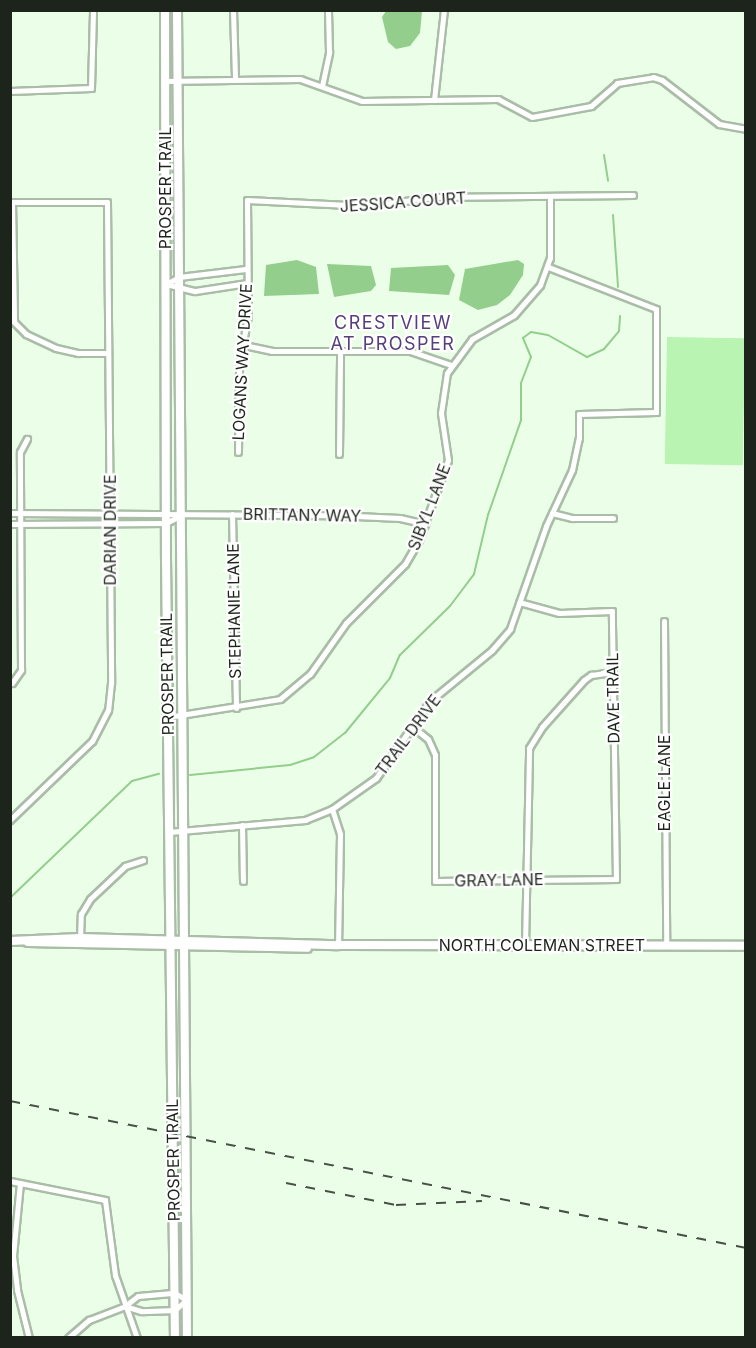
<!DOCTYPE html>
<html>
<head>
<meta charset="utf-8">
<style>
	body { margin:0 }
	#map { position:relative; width:756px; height:1348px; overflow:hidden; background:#ebffe8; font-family:Inter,sans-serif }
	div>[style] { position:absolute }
	.green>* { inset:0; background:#b9f4b2; transform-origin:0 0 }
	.water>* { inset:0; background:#93ce8c }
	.stream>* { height:2px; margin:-1px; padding:0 1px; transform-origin:1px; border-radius:1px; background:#93ce8c }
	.roads { filter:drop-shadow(2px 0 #a9bda7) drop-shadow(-2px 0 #a9bda7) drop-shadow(0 2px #a9bda7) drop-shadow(0 -2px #a9bda7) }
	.street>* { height:5px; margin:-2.5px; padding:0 2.5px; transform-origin:2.5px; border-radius:2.5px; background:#fff }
	.secondary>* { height:8px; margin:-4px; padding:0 4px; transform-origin:4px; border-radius:4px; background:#fff }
	.rail>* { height:2px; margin-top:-1px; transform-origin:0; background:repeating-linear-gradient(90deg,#475145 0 10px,transparent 0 20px) }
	span { translate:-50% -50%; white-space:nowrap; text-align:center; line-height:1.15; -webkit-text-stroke:4.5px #fff; paint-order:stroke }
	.street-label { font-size:16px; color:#1c241b }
	.neighbourhood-label { font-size:18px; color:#563f7c; letter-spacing:1.5px }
	.frame { position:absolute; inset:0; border:12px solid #1c241b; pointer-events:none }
</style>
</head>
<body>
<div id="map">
	<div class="green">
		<div style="left:667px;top:337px;width:78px;height:127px;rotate:1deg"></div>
	</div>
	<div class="water">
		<div style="clip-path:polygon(386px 11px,422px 11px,420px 33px,410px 46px,396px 49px,388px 42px,382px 17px)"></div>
		<div style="clip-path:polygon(297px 260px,316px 267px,319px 294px,264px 296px,266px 265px)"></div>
		<div style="clip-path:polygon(518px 260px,524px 264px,523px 275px,510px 295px,497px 305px,478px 310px,459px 300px,465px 269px)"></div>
		<div style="clip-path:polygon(327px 264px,371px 266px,376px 285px,371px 291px,334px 297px)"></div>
		<div style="clip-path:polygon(448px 265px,455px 275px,449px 295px,389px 291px,391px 268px)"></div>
	</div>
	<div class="stream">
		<div style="left:604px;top:155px;width:26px;rotate:81deg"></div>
		<div style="left:613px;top:215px;width:72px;rotate:86deg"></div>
		<div style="left:190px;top:775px;width:100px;rotate:-5.7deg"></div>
		<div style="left:290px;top:765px;width:25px;rotate:-18deg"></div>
		<div style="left:314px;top:757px;width:39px;rotate:-38deg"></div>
		<div style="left:345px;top:733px;width:71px;rotate:-50.7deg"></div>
		<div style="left:390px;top:678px;width:25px;rotate:-67deg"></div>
		<div style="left:400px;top:655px;width:70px;rotate:-44.4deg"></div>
		<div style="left:450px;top:606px;width:40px;rotate:-53deg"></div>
		<div style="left:474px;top:574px;width:61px;rotate:-76.7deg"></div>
		<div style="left:488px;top:515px;width:101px;rotate:-70.8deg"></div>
		<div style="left:521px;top:420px;width:37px;rotate:-90deg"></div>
		<div style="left:521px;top:383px;width:28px;rotate:-69deg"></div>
		<div style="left:531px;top:357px;width:21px;rotate:-113deg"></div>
		<div style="left:523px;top:338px;width:10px;rotate:-37deg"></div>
		<div style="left:531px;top:332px;width:17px;rotate:10deg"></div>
		<div style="left:548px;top:335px;width:45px;rotate:29.4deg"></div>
		<div style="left:587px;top:357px;width:19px;rotate:-25deg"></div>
		<div style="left:604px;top:349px;width:23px;rotate:-50deg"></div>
		<div style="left:619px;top:331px;width:15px;rotate:-86deg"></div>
		<div style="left:10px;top:898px;width:169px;rotate:-43.8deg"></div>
		<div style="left:132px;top:781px;width:28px;rotate:-15deg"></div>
	</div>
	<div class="roads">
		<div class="street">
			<div style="left:233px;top:10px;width:69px;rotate:88.3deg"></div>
			<div style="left:165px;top:81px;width:135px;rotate:-0.8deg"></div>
			<div style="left:300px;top:79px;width:66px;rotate:19.5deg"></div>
			<div style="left:362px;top:101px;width:136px;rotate:-0.8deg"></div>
			<div style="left:498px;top:99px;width:38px;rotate:28deg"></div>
			<div style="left:532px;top:117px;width:60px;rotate:-10.6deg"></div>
			<div style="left:591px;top:106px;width:35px;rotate:-41deg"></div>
			<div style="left:617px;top:83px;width:36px;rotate:-9deg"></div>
			<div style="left:653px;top:77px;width:9px;rotate:18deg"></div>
			<div style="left:662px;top:80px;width:72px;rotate:37.7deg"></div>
			<div style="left:719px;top:124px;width:27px;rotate:10deg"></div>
			<div style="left:322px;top:86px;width:35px;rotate:-78deg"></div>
			<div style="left:329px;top:52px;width:42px;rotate:-91.4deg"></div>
			<div style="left:10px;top:91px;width:81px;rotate:-2.1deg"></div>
			<div style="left:91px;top:88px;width:78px;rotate:-88.5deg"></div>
			<div style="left:434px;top:100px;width:91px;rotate:-83.7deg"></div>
			<div style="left:10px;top:202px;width:97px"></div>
			<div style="left:107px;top:202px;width:481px;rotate:89.5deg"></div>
			<div style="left:111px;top:683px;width:27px;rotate:96deg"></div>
			<div style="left:108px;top:710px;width:35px;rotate:117deg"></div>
			<div style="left:92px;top:741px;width:114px;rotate:136.1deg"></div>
			<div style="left:12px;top:202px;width:120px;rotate:89deg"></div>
			<div style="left:14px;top:322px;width:17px;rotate:45deg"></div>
			<div style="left:26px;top:334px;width:33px;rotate:25deg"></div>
			<div style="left:56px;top:348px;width:23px;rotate:13deg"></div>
			<div style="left:78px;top:353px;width:30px"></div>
			<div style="left:166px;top:284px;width:15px;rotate:-28deg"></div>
			<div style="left:179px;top:277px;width:67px;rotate:-6.8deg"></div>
			<div style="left:166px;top:284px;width:30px;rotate:14deg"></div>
			<div style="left:195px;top:291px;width:53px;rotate:-8.7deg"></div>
			<div style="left:244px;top:345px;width:29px;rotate:12deg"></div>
			<div style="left:272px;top:351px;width:138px"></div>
			<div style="left:410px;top:351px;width:43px;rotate:18.9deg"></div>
			<div style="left:238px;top:452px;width:87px;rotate:-89.3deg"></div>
			<div style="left:239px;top:365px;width:51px;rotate:-79.8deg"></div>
			<div style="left:248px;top:315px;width:115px;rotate:-90.5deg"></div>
			<div style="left:247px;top:200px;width:122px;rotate:2.8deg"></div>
			<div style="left:369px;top:206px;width:65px;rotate:-8deg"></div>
			<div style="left:433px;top:197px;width:200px;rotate:-0.6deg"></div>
			<div style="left:339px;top:454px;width:103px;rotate:-89.4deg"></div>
			<div style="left:10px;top:513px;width:324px;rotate:0.4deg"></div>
			<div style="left:334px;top:515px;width:66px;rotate:2.6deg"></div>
			<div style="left:400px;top:518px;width:26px;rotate:13deg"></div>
			<div style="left:552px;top:513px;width:21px;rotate:14deg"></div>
			<div style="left:572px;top:518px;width:41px"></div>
			<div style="left:232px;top:514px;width:194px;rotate:88.8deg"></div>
			<div style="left:10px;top:524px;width:156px;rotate:-0.4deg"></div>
			<div style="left:166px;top:523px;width:13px;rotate:-27deg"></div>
			<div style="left:664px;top:621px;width:323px;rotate:89.6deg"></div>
			<div style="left:12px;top:683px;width:16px;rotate:-55deg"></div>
			<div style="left:21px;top:670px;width:218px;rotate:-90.3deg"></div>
			<div style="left:20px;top:452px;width:15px;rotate:-62deg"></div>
			<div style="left:168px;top:717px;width:113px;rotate:-9.1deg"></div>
			<div style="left:280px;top:699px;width:39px;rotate:-40deg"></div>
			<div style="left:310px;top:674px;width:62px;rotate:-54.8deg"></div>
			<div style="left:346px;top:623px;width:83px;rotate:-45deg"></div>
			<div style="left:405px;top:564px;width:28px;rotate:-60deg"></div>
			<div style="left:419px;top:540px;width:85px;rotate:-70.1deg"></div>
			<div style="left:448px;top:460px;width:48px;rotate:-98.5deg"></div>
			<div style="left:441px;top:413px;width:40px;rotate:-81.5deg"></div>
			<div style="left:447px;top:373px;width:42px;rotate:-53.7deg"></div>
			<div style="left:472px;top:339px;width:48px;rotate:-29.7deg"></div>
			<div style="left:514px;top:315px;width:40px;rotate:-49deg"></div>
			<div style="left:540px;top:285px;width:29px;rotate:-70deg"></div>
			<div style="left:550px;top:258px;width:61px;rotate:-90deg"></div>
			<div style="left:413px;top:727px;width:19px;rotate:39deg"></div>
			<div style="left:428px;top:739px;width:17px;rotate:66deg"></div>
			<div style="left:435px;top:755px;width:126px;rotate:90deg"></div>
			<div style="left:435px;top:881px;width:181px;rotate:-0.6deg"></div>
			<div style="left:616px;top:879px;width:268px;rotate:-90.9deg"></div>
			<div style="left:612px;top:611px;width:53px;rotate:177.8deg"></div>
			<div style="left:559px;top:613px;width:41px;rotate:-164.6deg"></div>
			<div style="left:332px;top:809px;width:26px;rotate:72deg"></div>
			<div style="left:340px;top:834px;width:111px;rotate:91deg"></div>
			<div style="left:242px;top:825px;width:56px;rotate:89deg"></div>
			<div style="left:169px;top:832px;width:137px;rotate:-5deg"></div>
			<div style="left:305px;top:820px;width:29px;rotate:-22deg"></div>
			<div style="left:332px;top:809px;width:54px;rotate:-35.2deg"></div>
			<div style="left:376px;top:778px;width:94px;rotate:-55deg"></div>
			<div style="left:430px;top:701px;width:80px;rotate:-39.4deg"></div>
			<div style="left:492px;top:650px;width:28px;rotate:-49deg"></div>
			<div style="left:510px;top:629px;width:109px;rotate:-70.7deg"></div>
			<div style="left:546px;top:526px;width:62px;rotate:-65.1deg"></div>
			<div style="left:572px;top:470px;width:33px;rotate:-78deg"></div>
			<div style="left:579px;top:438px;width:24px;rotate:-90deg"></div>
			<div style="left:579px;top:414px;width:77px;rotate:-1.5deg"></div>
			<div style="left:656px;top:412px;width:103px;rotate:-90deg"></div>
			<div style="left:656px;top:309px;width:116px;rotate:-158.7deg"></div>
			<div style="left:80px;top:938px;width:24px;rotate:-88deg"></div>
			<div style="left:81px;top:914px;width:17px;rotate:-59deg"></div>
			<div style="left:90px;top:899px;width:48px;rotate:-43.3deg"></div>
			<div style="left:125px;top:866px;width:19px;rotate:-18deg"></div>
			<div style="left:525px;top:946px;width:198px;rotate:-88.8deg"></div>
			<div style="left:529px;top:748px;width:25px;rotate:-58deg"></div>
			<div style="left:542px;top:727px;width:63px;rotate:-48.2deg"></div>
			<div style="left:584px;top:680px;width:9px;rotate:-36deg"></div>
			<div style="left:591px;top:675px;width:22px;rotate:-8deg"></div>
			<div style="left:10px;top:1181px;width:97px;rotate:11.3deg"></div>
			<div style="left:105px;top:1200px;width:76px;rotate:82.4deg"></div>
			<div style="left:115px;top:1275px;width:67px;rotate:70.8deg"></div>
			<div style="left:20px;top:1183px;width:73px;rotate:95.5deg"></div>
			<div style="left:13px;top:1256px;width:34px;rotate:83deg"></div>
			<div style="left:17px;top:1290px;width:49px;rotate:76deg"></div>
			<div style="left:68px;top:1338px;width:28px;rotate:-41deg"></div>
			<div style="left:89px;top:1320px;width:39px;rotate:-21deg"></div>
			<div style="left:125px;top:1306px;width:16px;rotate:-38deg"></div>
			<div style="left:138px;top:1296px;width:37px;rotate:-5deg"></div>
			<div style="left:175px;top:1293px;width:13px;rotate:32deg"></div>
			<div style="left:186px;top:1300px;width:15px;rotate:138deg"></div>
			<div style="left:175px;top:1310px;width:34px;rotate:178deg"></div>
			<div style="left:141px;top:1311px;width:17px;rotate:-163deg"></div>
		</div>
		<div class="secondary">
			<div style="left:165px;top:10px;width:549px;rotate:89.9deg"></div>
			<div style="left:166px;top:559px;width:779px;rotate:89.34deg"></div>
			<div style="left:177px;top:10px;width:1328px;rotate:89.57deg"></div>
			<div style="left:10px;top:941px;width:70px;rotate:-2.5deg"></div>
			<div style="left:80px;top:938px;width:258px;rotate:1.6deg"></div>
			<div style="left:338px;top:945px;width:408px;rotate:0.1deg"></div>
			<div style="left:28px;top:942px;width:279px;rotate:1.2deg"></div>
		</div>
	</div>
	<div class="rail">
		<div style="left:10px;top:1101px;width:751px;rotate:11.29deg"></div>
		<div style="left:286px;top:1183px;width:112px;rotate:11.3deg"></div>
		<div style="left:396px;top:1205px;width:86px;rotate:-2.7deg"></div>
	</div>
	<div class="street-label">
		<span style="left:165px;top:188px;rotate:-90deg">PROSPER TRAIL</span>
		<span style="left:403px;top:202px;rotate:-4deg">JESSICA COURT</span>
		<span style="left:242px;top:362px;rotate:-87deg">LOGANS WAY DRIVE</span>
		<span style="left:429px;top:507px;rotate:-69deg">SIBYL LANE</span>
		<span style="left:302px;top:515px;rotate:1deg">BRITTANY WAY</span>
		<span style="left:110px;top:530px;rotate:-90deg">DARIAN DRIVE</span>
		<span style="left:234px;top:611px;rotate:-91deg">STEPHANIE LANE</span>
		<span style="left:167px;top:674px;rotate:-91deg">PROSPER TRAIL</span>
		<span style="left:613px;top:698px;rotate:-91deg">DAVE TRAIL</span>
		<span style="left:408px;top:735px;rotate:-53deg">TRAIL DRIVE</span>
		<span style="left:664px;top:783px;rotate:-90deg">EAGLE LANE</span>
		<span style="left:499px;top:880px;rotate:-1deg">GRAY LANE</span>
		<span style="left:542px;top:945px">NORTH COLEMAN STREET</span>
		<span style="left:173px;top:1160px;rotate:-91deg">PROSPER TRAIL</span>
	</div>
	<div class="neighbourhood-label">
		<span style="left:393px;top:334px">CRESTVIEW<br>AT PROSPER</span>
	</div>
	<div class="frame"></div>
</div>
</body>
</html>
